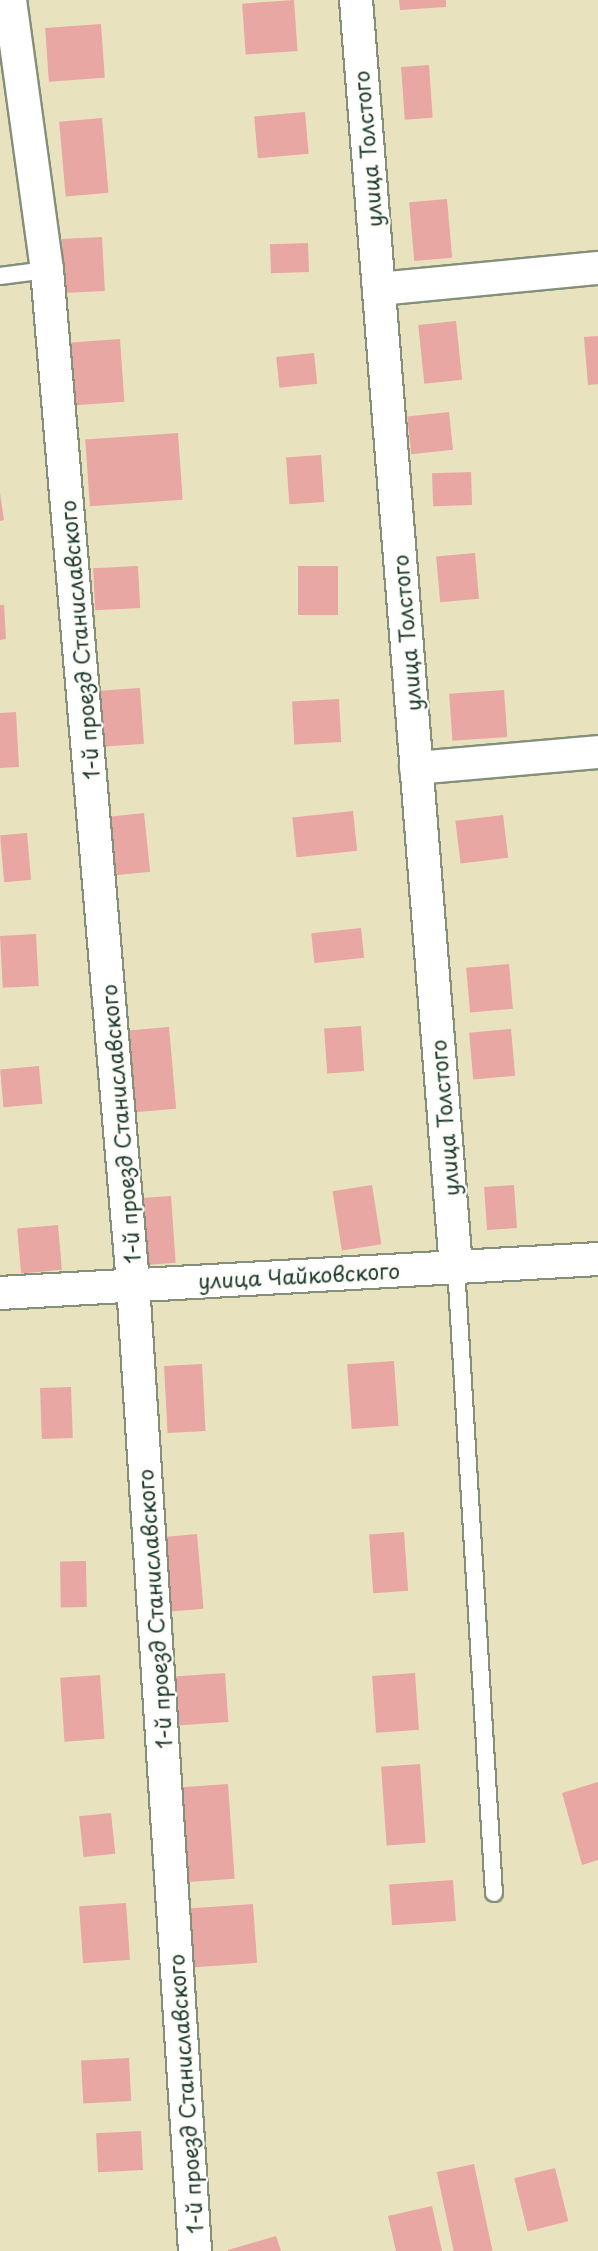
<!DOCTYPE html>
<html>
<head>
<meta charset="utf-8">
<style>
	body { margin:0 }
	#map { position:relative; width:598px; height:2251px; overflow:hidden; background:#e9e2bf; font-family:"Playpen Sans",sans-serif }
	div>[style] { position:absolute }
	.building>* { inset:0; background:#e8a7a3; transform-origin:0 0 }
	.roads { filter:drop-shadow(2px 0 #84907a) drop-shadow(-2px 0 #84907a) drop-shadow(0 2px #84907a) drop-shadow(0 -2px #84907a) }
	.lane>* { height:16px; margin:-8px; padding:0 8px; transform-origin:8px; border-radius:8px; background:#fff }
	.street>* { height:32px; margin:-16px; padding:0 16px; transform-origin:16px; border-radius:16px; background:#fff }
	span { translate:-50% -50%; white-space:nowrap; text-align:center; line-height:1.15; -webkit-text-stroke:5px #fdfcf7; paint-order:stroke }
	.street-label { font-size:21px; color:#1f3d34 }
</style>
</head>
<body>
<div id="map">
	<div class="building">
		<div style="left:294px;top:0;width:51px;height:52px;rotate:86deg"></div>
		<div style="clip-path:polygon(399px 0,446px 0,446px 7px,400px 10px)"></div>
		<div style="left:101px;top:24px;width:54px;height:56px;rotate:86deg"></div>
		<div style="left:429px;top:65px;width:53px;height:28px;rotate:86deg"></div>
		<div style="left:305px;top:112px;width:42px;height:51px;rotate:85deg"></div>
		<div style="left:102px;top:118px;width:75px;height:43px;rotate:85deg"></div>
		<div style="left:447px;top:199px;width:59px;height:38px;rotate:85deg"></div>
		<div style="left:102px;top:237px;width:54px;height:40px;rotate:87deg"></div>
		<div style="left:308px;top:243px;width:29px;height:38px;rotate:88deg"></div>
		<div style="left:456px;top:321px;width:59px;height:38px;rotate:84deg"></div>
		<div style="clip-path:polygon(598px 336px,598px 384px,588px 385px,584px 337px)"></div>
		<div style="left:120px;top:339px;width:63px;height:49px;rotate:86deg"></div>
		<div style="left:314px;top:353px;width:31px;height:38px;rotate:84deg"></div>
		<div style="left:449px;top:412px;width:38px;height:42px;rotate:84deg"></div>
		<div style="left:178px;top:433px;width:67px;height:93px;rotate:86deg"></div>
		<div style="left:321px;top:455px;width:47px;height:35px;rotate:86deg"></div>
		<div style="left:471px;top:472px;width:33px;height:39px;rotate:88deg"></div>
		<div style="clip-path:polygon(0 493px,4px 520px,0 521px)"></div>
		<div style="left:475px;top:553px;width:46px;height:39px;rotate:85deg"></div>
		<div style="left:138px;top:566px;width:42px;height:45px;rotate:87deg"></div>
		<div style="left:298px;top:566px;width:40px;height:49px"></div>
		<div style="clip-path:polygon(0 605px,4px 605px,6px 639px,0 640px)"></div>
		<div style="left:140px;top:688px;width:56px;height:41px;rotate:86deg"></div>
		<div style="left:504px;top:690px;width:47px;height:55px;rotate:86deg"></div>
		<div style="left:339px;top:699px;width:43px;height:47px;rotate:87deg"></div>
		<div style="clip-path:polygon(16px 712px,19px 767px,0 768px,0 713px)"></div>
		<div style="left:353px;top:811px;width:40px;height:61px;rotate:84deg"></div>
		<div style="left:144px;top:813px;width:59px;height:35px;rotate:84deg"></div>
		<div style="left:503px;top:815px;width:43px;height:48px;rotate:83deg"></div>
		<div style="left:27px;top:833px;width:47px;height:27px;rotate:85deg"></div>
		<div style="left:361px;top:928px;width:30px;height:50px;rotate:84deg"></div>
		<div style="left:36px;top:934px;width:52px;height:36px;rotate:87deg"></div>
		<div style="left:509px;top:964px;width:45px;height:43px;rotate:85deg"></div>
		<div style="left:361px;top:1026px;width:45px;height:37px;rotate:86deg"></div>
		<div style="left:169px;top:1027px;width:82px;height:47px;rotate:85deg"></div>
		<div style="left:511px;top:1029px;width:47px;height:42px;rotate:85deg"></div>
		<div style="left:39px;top:1066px;width:38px;height:39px;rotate:85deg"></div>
		<div style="left:372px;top:1185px;width:60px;height:40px;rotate:81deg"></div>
		<div style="left:514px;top:1185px;width:43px;height:30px;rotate:86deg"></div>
		<div style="left:171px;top:1196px;width:67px;height:33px;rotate:86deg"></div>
		<div style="left:58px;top:1225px;width:45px;height:41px;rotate:85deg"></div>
		<div style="left:394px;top:1361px;width:65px;height:47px;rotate:86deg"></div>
		<div style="left:202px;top:1364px;width:67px;height:38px;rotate:87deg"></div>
		<div style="left:71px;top:1387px;width:51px;height:31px;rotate:88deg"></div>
		<div style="left:404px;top:1532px;width:59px;height:35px;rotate:86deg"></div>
		<div style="left:197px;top:1534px;width:75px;height:36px;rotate:85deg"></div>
		<div style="left:86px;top:1561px;width:46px;height:26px;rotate:89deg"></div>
		<div style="left:225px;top:1673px;width:49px;height:51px;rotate:86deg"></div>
		<div style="left:415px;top:1673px;width:57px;height:43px;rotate:86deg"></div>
		<div style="left:100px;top:1675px;width:64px;height:40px;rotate:86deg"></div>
		<div style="left:420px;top:1764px;width:79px;height:39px;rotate:86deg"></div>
		<div style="clip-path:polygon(598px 1782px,598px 1860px,582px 1865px,562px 1793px)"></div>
		<div style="left:228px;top:1784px;width:95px;height:47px;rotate:86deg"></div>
		<div style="left:111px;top:1813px;width:41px;height:32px;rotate:84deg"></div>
		<div style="left:453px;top:1880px;width:41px;height:64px;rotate:86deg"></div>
		<div style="left:126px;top:1903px;width:57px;height:47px;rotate:86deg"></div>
		<div style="left:253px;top:1904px;width:59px;height:69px;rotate:86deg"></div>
		<div style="left:129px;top:2058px;width:43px;height:48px;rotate:87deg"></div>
		<div style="left:141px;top:2131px;width:39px;height:45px;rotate:87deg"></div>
		<div style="left:474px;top:2164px;width:89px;height:38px;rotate:78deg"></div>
		<div style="left:555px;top:2168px;width:55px;height:42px;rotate:76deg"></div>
		<div style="clip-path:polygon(432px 2206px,442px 2251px,396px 2251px,388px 2216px)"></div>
		<div style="clip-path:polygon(276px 2236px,281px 2251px,228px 2251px,228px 2250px)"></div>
	</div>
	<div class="roads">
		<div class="lane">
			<div style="left:0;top:276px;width:47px;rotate:-7.3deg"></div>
			<div style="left:456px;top:1267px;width:627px;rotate:86.53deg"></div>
		</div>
		<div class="street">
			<div style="left:10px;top:0;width:273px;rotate:82.2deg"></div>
			<div style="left:47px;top:270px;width:1018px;rotate:85.15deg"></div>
			<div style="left:133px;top:1284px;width:969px;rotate:86.33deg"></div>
			<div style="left:356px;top:0;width:1271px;rotate:85.49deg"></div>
			<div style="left:379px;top:289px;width:220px;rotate:-5.5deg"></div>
			<div style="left:416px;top:768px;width:183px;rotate:-5deg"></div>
			<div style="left:0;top:1293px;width:599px;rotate:-3.25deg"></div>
		</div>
	</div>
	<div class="street-label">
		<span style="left:367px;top:149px;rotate:-95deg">улица Толстого</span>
		<span style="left:406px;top:633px;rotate:-95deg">улица Толстого</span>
		<span style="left:79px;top:640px;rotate:-95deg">1-й проезд Станиславского</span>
		<span style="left:444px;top:1118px;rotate:-95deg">улица Толстого</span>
		<span style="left:120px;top:1124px;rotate:-95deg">1-й проезд Станиславского</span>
		<span style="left:299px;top:1275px;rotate:-3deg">улица Чайковского</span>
		<span style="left:154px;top:1609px;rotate:-94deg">1-й проезд Станиславского</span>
		<span style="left:185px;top:2094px;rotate:-94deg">1-й проезд Станиславского</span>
	</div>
</div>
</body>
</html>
